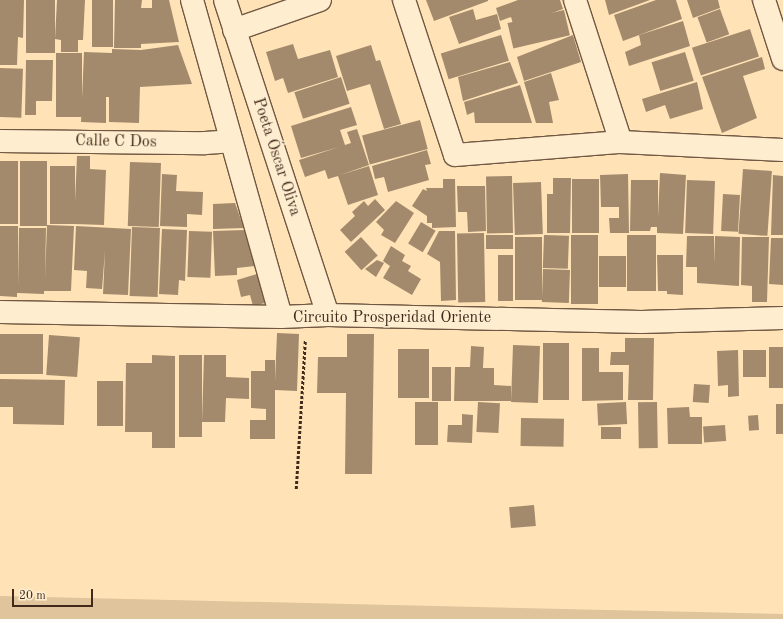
<!DOCTYPE html>
<html>
<head>
<meta charset="utf-8">
<style>
	body { margin:0 }
	#map { position:relative; width:783px; height:619px; overflow:hidden; background:#ffe3b6; font-family:"Old Standard TT",serif }
	div>[style] { position:absolute }
	.green>* { inset:0; background:#dfc49c }
	.building>* { inset:0; background:#a48a6c; transform-origin:0 0 }
	.path>* { height:2.5px; margin-top:-1.25px; transform-origin:0; background:repeating-linear-gradient(90deg,#412a1b 0 3px,transparent 0 5px) }
	.roads { filter:drop-shadow(1px 0 #705842) drop-shadow(-1px 0 #705842) drop-shadow(0 1px #705842) drop-shadow(0 -1px #705842) }
	.minor>* { height:22px; margin:-11px; padding:0 11px; transform-origin:11px; border-radius:11px; background:#ffedd0 }
	span { translate:-50% -50%; white-space:nowrap; text-align:center; line-height:1.15; -webkit-text-stroke:3px #ffedd0; paint-order:stroke }
	.street-label { font-size:16px; color:#412a1b }
	.scale { position:absolute; left:12px; top:589px; width:81px; height:18px; box-sizing:border-box; border:2px solid #412a1b; border-top:0; padding-left:5px; font-size:12px; line-height:14px; white-space:nowrap; color:#412a1b; -webkit-text-stroke:3px #ffedd0; paint-order:stroke }
</style>
</head>
<body>
<div id="map">
	<div class="green">
		<div style="clip-path:polygon(0 596px,783px 614px,783px 619px,0 619px)"></div>
	</div>
	<div class="building">
		<div style="clip-path:polygon(0 0,24px 0,23px 38px,18px 37px,17px 65px,0 65px)"></div>
		<div style="left:26px;top:0;width:29px;height:53px"></div>
		<div style="clip-path:polygon(57px 0,85px 0,83px 40px,78px 40px,78px 52px,61px 52px,61px 40px,55px 39px)"></div>
		<div style="left:92px;top:0;width:21px;height:47px"></div>
		<div style="clip-path:polygon(115px 0,142px 0,141px 8px,152px 8px,152px 0,169px 0,179px 42px,141px 44px,141px 48px,114px 48px)"></div>
		<div style="clip-path:polygon(426px 0,488px 0,488px 1px,434px 21px)"></div>
		<div style="clip-path:polygon(518px 0,560px 0,563px 9px,514px 27px,511px 17px,500px 21px,496px 8px)"></div>
		<div style="clip-path:polygon(605px 0,650px 0,609px 15px)"></div>
		<div style="clip-path:polygon(656px 0,676px 0,682px 19px,623px 41px,614px 15px)"></div>
		<div style="clip-path:polygon(687px 0,718px 0,720px 8px,693px 18px)"></div>
		<div style="clip-path:polygon(473px 9px,476px 20px,497px 14px,501px 29px,459px 44px,449px 17px)"></div>
		<div style="left:720px;top:9px;width:27px;height:24px;rotate:70deg"></div>
		<div style="left:564px;top:10px;width:26px;height:58px;rotate:77deg"></div>
		<div style="clip-path:polygon(683px 21px,690px 46px,629px 66px,625px 52px,641px 45px,639px 35px)"></div>
		<div style="left:750px;top:29px;width:29px;height:61px;rotate:72deg"></div>
		<div style="left:501px;top:35px;width:27px;height:63px;rotate:73deg"></div>
		<div style="clip-path:polygon(573px 35px,581px 62px,524px 81px,517px 57px)"></div>
		<div style="clip-path:polygon(293px 44px,298px 59px,330px 50px,338px 77px,288px 93px,283px 78px,275px 81px,266px 52px)"></div>
		<div style="clip-path:polygon(178px 45px,192px 84px,140px 87px,139px 123px,109px 122px,109px 97px,106px 97px,106px 123px,81px 122px,84px 52px,112px 53px,112px 49px,141px 50px)"></div>
		<div style="clip-path:polygon(371px 45px,376px 61px,380px 60px,401px 124px,384px 129px,370px 84px,347px 91px,336px 56px)"></div>
		<div style="left:685px;top:52px;width:30px;height:35px;rotate:73deg"></div>
		<div style="left:56px;top:53px;width:26px;height:64px"></div>
		<div style="clip-path:polygon(762px 57px,765px 69px,743px 76px,757px 118px,722px 133px,702px 77px)"></div>
		<div style="clip-path:polygon(26px 60px,53px 60px,52px 101px,36px 101px,36px 115px,25px 115px)"></div>
		<div style="clip-path:polygon(510px 62px,518px 83px,463px 101px,458px 77px)"></div>
		<div style="left:0;top:68px;width:23px;height:49px;rotate:2deg"></div>
		<div style="clip-path:polygon(551px 73px,559px 100px,549px 102px,553px 123px,536px 123px,524px 82px)"></div>
		<div style="left:341px;top:77px;width:28px;height:49px;rotate:72deg"></div>
		<div style="clip-path:polygon(697px 82px,703px 109px,670px 119px,665px 105px,646px 112px,642px 99px)"></div>
		<div style="clip-path:polygon(520px 85px,532px 123px,475px 123px,474px 112px,467px 115px,464px 102px)"></div>
		<div style="clip-path:polygon(351px 107px,357px 125px,340px 130px,345px 145px,351px 143px,347px 132px,357px 129px,369px 165px,340px 175px,369px 166px,378px 195px,348px 205px,338px 176px,328px 179px,325px 170px,305px 177px,299px 160px,339px 147px,301px 158px,291px 126px)"></div>
		<div style="left:420px;top:120px;width:30px;height:60px;rotate:75deg"></div>
		<div style="clip-path:polygon(427px 150px,431px 164px,425px 165px,429px 180px,388px 192px,384px 177px,375px 179px,372px 166px)"></div>
		<div style="clip-path:polygon(77px 156px,90px 156px,90px 169px,106px 170px,104px 225px,74px 224px)"></div>
		<div style="left:0;top:161px;width:18px;height:63px"></div>
		<div style="left:20px;top:161px;width:27px;height:65px"></div>
		<div style="left:130px;top:162px;width:31px;height:64px;rotate:2deg"></div>
		<div style="left:50px;top:166px;width:25px;height:58px"></div>
		<div style="left:743px;top:169px;width:29px;height:65px;rotate:4deg"></div>
		<div style="clip-path:polygon(660px 173px,686px 175px,683px 234px,657px 233px,657px 227px,651px 227px,650px 231px,630px 231px,631px 180px,658px 180px,658px 217px)"></div>
		<div style="clip-path:polygon(162px 174px,177px 175px,176px 191px,203px 192px,202px 215px,187px 214px,187px 227px,160px 226px)"></div>
		<div style="clip-path:polygon(628px 174px,629px 233px,610px 233px,609px 218px,619px 218px,619px 207px,601px 207px,600px 175px)"></div>
		<div style="clip-path:polygon(773px 175px,783px 176px,783px 235px,771px 235px)"></div>
		<div style="left:512px;top:176px;width:57px;height:26px;rotate:89deg"></div>
		<div style="clip-path:polygon(553px 178px,571px 178px,570px 233px,547px 233px,547px 194px,553px 194px)"></div>
		<div style="clip-path:polygon(443px 179px,455px 179px,456px 227px,432px 228px,432px 223px,427px 223px,427px 216px,412px 206px,423px 189px,427px 191px,426px 188px,443px 188px)"></div>
		<div style="left:572px;top:179px;width:27px;height:54px"></div>
		<div style="left:687px;top:180px;width:28px;height:53px;rotate:2deg"></div>
		<div style="left:541px;top:182px;width:52px;height:28px;rotate:88deg"></div>
		<div style="clip-path:polygon(457px 186px,485px 186px,486px 231px,468px 232px,467px 212px,458px 212px)"></div>
		<div style="left:723px;top:194px;width:17px;height:37px;rotate:3deg"></div>
		<div style="clip-path:polygon(375px 199px,385px 210px,351px 242px,340px 230px,355px 216px,352px 212px,364px 201px,368px 206px)"></div>
		<div style="clip-path:polygon(396px 201px,414px 213px,395px 243px,381px 235px,384px 230px,376px 222px)"></div>
		<div style="clip-path:polygon(235px 203px,244px 228px,213px 229px,213px 204px)"></div>
		<div style="left:421px;top:222px;width:17px;height:25px;rotate:31deg"></div>
		<div style="clip-path:polygon(47px 225px,74px 226px,71px 291px,44px 291px,44px 294px,17px 293px,17px 297px,0 296px,0 226px,18px 226px,18px 287px,19px 228px,46px 228px,45px 279px)"></div>
		<div style="clip-path:polygon(76px 226px,131px 229px,128px 295px,103px 294px,105px 251px,102px 289px,86px 288px,87px 271px,74px 270px)"></div>
		<div style="left:132px;top:227px;width:28px;height:69px;rotate:2deg"></div>
		<div style="clip-path:polygon(162px 229px,187px 230px,185px 281px,179px 280px,178px 295px,159px 294px)"></div>
		<div style="clip-path:polygon(245px 230px,255px 266px,237px 268px,237px 275px,215px 276px,213px 231px)"></div>
		<div style="left:189px;top:231px;width:23px;height:46px;rotate:2deg"></div>
		<div style="clip-path:polygon(439px 231px,455px 231px,456px 300px,441px 301px,440px 262px,427px 254px)"></div>
		<div style="left:484px;top:233px;width:69px;height:27px;rotate:89deg"></div>
		<div style="left:513px;top:235px;width:14px;height:27px;rotate:90deg"></div>
		<div style="left:544px;top:235px;width:25px;height:33px;rotate:2deg"></div>
		<div style="left:571px;top:235px;width:27px;height:69px"></div>
		<div style="left:627px;top:235px;width:29px;height:56px"></div>
		<div style="clip-path:polygon(687px 236px,714px 236px,714px 264px,715px 236px,740px 237px,739px 286px,697px 283px,697px 267px,686px 267px)"></div>
		<div style="left:361px;top:237px;width:25px;height:22px;rotate:48deg"></div>
		<div style="left:542px;top:237px;width:63px;height:27px;rotate:90deg"></div>
		<div style="clip-path:polygon(742px 237px,769px 237px,767px 302px,752px 302px,752px 286px,741px 285px)"></div>
		<div style="clip-path:polygon(771px 238px,783px 238px,783px 285px,769px 284px)"></div>
		<div style="clip-path:polygon(391px 246px,405px 255px,402px 261px,411px 266px,408px 271px,421px 279px,412px 295px,383px 278px,390px 266px,383px 261px)"></div>
		<div style="left:498px;top:255px;width:15px;height:46px"></div>
		<div style="clip-path:polygon(657px 255px,683px 255px,683px 295px,667px 294px,667px 291px,658px 291px)"></div>
		<div style="left:599px;top:256px;width:27px;height:31px"></div>
		<div style="clip-path:polygon(377px 260px,384px 263px,376px 277px,365px 269px)"></div>
		<div style="left:543px;top:269px;width:27px;height:33px;rotate:2deg"></div>
		<div style="clip-path:polygon(257px 274px,265px 303px,253px 306px,250px 295px,241px 297px,237px 280px)"></div>
		<div style="clip-path:polygon(277px 333px,299px 334px,297px 391px,275px 390px,275px 439px,250px 439px,250px 420px,266px 420px,266px 409px,251px 408px,251px 371px,265px 371px,265px 360px,275px 360px,275px 381px)"></div>
		<div style="left:0;top:334px;width:43px;height:40px"></div>
		<div style="clip-path:polygon(347px 334px,374px 334px,372px 474px,345px 474px,346px 393px,317px 393px,318px 357px,347px 357px)"></div>
		<div style="left:49px;top:335px;width:31px;height:40px;rotate:4deg"></div>
		<div style="clip-path:polygon(625px 338px,654px 338px,653px 400px,628px 400px,629px 365px,610px 365px,611px 352px,625px 352px)"></div>
		<div style="left:569px;top:343px;width:57px;height:26px;rotate:90deg"></div>
		<div style="left:513px;top:345px;width:27px;height:57px;rotate:2deg"></div>
		<div style="clip-path:polygon(471px 346px,484px 347px,483px 368px,494px 368px,494px 385px,511px 386px,511px 401px,454px 401px,455px 367px,470px 367px)"></div>
		<div style="left:769px;top:347px;width:14px;height:41px"></div>
		<div style="clip-path:polygon(582px 348px,599px 348px,599px 372px,623px 372px,623px 400px,582px 401px)"></div>
		<div style="left:398px;top:349px;width:31px;height:49px"></div>
		<div style="clip-path:polygon(738px 350px,739px 396px,728px 397px,728px 385px,718px 386px,717px 351px)"></div>
		<div style="left:766px;top:350px;width:27px;height:23px;rotate:90deg"></div>
		<div style="clip-path:polygon(152px 355px,175px 356px,175px 448px,152px 448px,152px 432px,125px 432px,126px 363px,152px 363px)"></div>
		<div style="left:179px;top:355px;width:23px;height:82px"></div>
		<div style="clip-path:polygon(204px 355px,226px 355px,226px 377px,249px 378px,249px 399px,226px 398px,225px 422px,202px 422px)"></div>
		<div style="left:432px;top:367px;width:19px;height:34px"></div>
		<div style="clip-path:polygon(0 379px,65px 380px,64px 425px,13px 424px,13px 407px,0 407px)"></div>
		<div style="left:97px;top:381px;width:26px;height:45px"></div>
		<div style="left:694px;top:384px;width:16px;height:18px;rotate:4deg"></div>
		<div style="left:438px;top:402px;width:43px;height:23px;rotate:90deg"></div>
		<div style="left:478px;top:402px;width:22px;height:30px;rotate:3deg"></div>
		<div style="left:626px;top:402px;width:22px;height:29px;rotate:87deg"></div>
		<div style="left:657px;top:402px;width:46px;height:19px;rotate:89deg"></div>
		<div style="left:776px;top:404px;width:7px;height:30px"></div>
		<div style="clip-path:polygon(689px 407px,690px 417px,702px 417px,702px 444px,668px 444px,667px 408px)"></div>
		<div style="clip-path:polygon(462px 414px,473px 415px,472px 443px,447px 442px,448px 425px,462px 425px)"></div>
		<div style="left:758px;top:415px;width:15px;height:10px;rotate:86deg"></div>
		<div style="left:521px;top:418px;width:43px;height:28px;rotate:1deg"></div>
		<div style="left:725px;top:425px;width:16px;height:22px;rotate:86deg"></div>
		<div style="left:621px;top:427px;width:12px;height:20px;rotate:90deg"></div>
		<div style="left:534px;top:505px;width:21px;height:25px;rotate:85deg"></div>
	</div>
	<div class="path">
		<div style="left:296px;top:489px;width:149px;rotate:-86.5deg"></div>
	</div>
	<div class="roads">
		<div class="minor">
			<div style="left:192px;top:0;width:329px;rotate:74.3deg"></div>
			<div style="left:225px;top:0;width:331px;rotate:71.9deg"></div>
			<div style="left:404px;top:0;width:163px;rotate:71.8deg"></div>
			<div style="left:455px;top:155px;width:167px;rotate:-4.5deg"></div>
			<div style="left:621px;top:142px;width:162px;rotate:2.8deg"></div>
			<div style="left:575px;top:0;width:149px;rotate:72.1deg"></div>
			<div style="left:764px;top:0;width:62px;rotate:72.1deg"></div>
			<div style="left:234px;top:30px;width:91px;rotate:-19.2deg"></div>
			<div style="left:0;top:141px;width:205px;rotate:0.6deg"></div>
			<div style="left:205px;top:143px;width:26px;rotate:-4deg"></div>
			<div style="left:0;top:312px;width:281px;rotate:1deg"></div>
			<div style="left:281px;top:317px;width:47px;rotate:-2.4deg"></div>
			<div style="left:328px;top:315px;width:313px;rotate:1.3deg"></div>
			<div style="left:641px;top:322px;width:142px;rotate:-1.6deg"></div>
		</div>
	</div>
	<div class="street-label">
		<span style="left:116px;top:142px;rotate:1deg">Calle C Dos</span>
		<span style="left:276px;top:157px;rotate:72deg">Poeta Óscar Oliva</span>
		<span style="left:392px;top:318px">Circuito Prosperidad Oriente</span>
	</div>
	<div class="scale">20 m</div>
</div>
</body>
</html>
